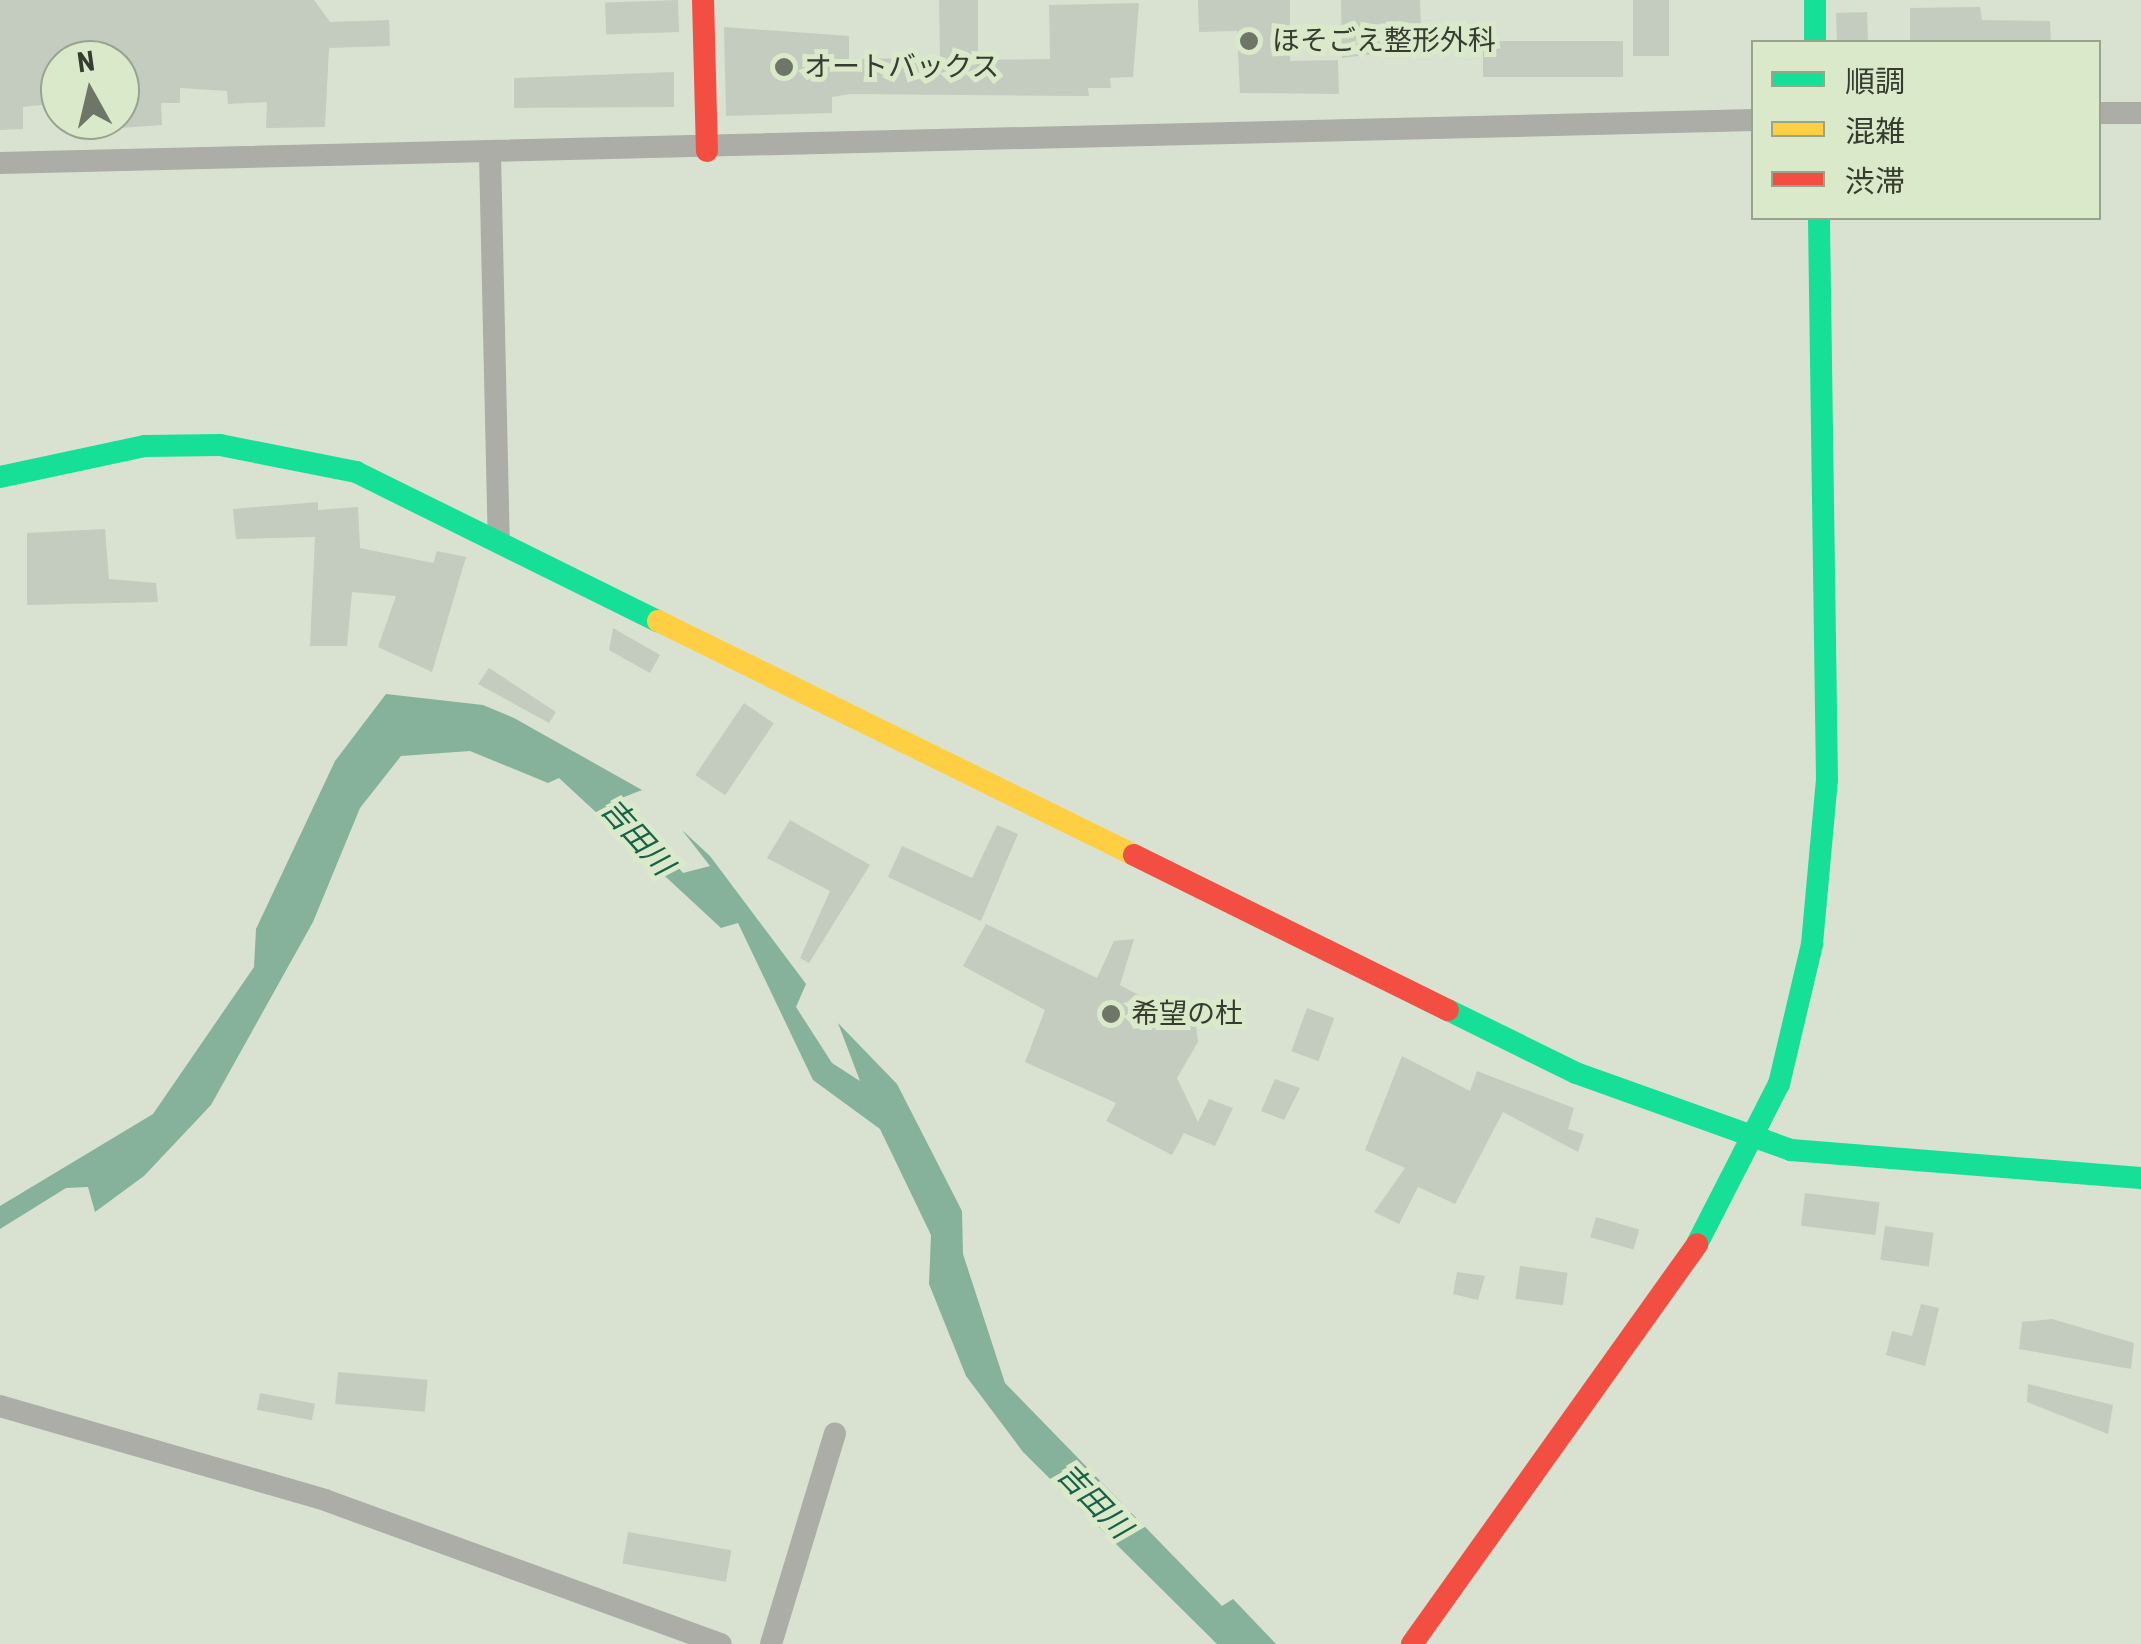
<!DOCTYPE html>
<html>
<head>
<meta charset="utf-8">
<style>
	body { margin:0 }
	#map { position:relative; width:2141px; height:1644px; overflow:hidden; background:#d9e2d1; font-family:"Roboto Condensed","Noto Sans JP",sans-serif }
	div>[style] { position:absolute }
	.water>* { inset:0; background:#86b29b }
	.building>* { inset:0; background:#c3ccbf; transform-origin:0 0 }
	.street>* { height:22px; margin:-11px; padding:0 11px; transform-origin:11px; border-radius:11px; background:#abada6 }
	.fast>* { height:22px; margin:-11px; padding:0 11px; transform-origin:11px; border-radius:11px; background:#16e098 }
	.slow>* { height:22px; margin:-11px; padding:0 11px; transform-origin:11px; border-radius:11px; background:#ffcf43 }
	.jam>* { height:22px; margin:-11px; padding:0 11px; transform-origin:11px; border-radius:11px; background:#f24e42 }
	.dots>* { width:28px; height:28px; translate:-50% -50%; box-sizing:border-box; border:5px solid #d9e9ca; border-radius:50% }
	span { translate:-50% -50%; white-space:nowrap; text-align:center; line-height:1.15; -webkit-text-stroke:10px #d9e9ca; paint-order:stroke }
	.poi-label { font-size:28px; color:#363c30 }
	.left { translate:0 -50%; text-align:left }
	.water-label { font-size:30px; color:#186148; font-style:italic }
	.legend { position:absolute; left:1751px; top:40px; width:350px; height:180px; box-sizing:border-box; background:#d9e9ca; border:2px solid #98a48c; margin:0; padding:12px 18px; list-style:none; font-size:30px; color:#363c30 }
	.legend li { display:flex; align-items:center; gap:20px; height:50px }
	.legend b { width:50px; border:2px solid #98a48c }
	.north { position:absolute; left:40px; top:40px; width:100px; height:100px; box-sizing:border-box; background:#d9e9ca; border:2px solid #98a48c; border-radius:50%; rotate:352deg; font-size:28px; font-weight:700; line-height:40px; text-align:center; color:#363c30 }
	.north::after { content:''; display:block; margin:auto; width:35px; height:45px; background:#6f7668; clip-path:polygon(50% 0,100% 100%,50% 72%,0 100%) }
</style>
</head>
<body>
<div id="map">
	<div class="water">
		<div style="clip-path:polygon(386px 694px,483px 705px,514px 718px,642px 790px,619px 799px,683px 873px,710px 866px,682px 830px,710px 856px,806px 984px,796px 1007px,832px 1063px,860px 1081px,838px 1023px,897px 1084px,962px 1211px,963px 1254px,1005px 1383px,1222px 1606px,1233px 1599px,1276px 1644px,1217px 1644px,1023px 1452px,966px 1376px,929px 1284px,931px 1235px,880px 1129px,813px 1080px,738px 923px,721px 928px,559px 778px,548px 783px,470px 751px,401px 756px,360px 808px,313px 922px,211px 1105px,144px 1176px,95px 1212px,88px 1187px,66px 1188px,0 1229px,0 1206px,153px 1114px,254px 967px,256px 929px,335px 761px)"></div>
	</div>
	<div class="building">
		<div style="clip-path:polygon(0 0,314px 0,330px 22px,389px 20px,390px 46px,329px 48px,325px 127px,266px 128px,267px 102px,228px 104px,227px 91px,180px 88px,180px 103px,161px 103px,162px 125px,120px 128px,120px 60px,60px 60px,60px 103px,23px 107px,23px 129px,0 130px)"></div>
		<div style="left:678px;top:0;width:32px;height:73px;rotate:88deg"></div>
		<div style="clip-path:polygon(939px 0,978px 0,978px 60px,1050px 59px,1049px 5px,1139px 3px,1133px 77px,1110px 78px,1111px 88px,1088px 88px,1089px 96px,850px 94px,832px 97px,832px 113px,726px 116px,724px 27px,849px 36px,849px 59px,940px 58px)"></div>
		<div style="clip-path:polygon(1198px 0,1290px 0,1290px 61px,1338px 60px,1339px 94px,1240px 93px,1237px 31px,1199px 32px)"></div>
		<div style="clip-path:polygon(1341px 0,1420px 0,1422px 48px,1342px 58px)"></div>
		<div style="left:1633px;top:0;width:36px;height:56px"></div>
		<div style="clip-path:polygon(1980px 7px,1982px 20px,2050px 21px,2051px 42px,1910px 42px,1910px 8px)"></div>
		<div style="left:1867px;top:12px;width:30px;height:31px;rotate:88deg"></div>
		<div style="left:1483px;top:41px;width:140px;height:36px"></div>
		<div style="clip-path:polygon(674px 72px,674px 107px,514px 108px,514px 78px)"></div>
		<div style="clip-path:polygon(318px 502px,318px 510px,358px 507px,360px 548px,433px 563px,437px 551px,466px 557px,432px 672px,378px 647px,396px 596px,352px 592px,347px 646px,310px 646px,315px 537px,236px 539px,233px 509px)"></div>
		<div style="clip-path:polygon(105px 529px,109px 579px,156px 583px,158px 602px,27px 605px,27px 533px)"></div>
		<div style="clip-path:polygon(613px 628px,660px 655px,650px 673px,609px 650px)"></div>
		<div style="clip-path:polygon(489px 668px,556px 712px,549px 723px,478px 684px)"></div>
		<div style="left:744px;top:703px;width:36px;height:87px;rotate:34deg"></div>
		<div style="clip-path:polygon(790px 820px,870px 865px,809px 963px,800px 958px,830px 891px,767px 858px)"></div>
		<div style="clip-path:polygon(997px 825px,1018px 834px,981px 921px,888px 877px,902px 846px,972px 878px)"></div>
		<div style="clip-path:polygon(986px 924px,1097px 978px,1114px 941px,1134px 939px,1120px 985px,1196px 1026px,1198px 1042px,1177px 1078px,1198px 1122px,1209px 1099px,1233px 1108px,1215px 1146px,1184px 1133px,1172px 1155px,1106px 1121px,1116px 1103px,1025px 1062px,1045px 1010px,963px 966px)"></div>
		<div style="left:1307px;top:1008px;width:29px;height:46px;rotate:20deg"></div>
		<div style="clip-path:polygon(1402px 1056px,1470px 1091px,1477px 1071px,1574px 1108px,1568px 1129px,1584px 1134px,1578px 1152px,1503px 1112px,1455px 1204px,1418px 1187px,1399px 1224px,1374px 1212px,1405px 1168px,1365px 1150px)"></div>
		<div style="clip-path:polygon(1275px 1079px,1300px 1088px,1284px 1120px,1261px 1111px)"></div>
		<div style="left:1805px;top:1193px;width:75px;height:33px;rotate:7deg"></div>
		<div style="left:1596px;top:1217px;width:45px;height:21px;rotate:16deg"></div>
		<div style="left:1885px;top:1226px;width:49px;height:34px;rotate:8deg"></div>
		<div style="left:1520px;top:1266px;width:48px;height:33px;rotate:8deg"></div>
		<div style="clip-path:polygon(1457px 1272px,1485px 1276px,1478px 1300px,1453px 1294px)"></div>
		<div style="clip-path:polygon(1921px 1304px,1939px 1308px,1925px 1366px,1886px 1355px,1892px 1331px,1912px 1336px)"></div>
		<div style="clip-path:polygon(2052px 1319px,2134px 1343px,2131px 1369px,2019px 1349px,2022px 1322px)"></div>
		<div style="left:338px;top:1372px;width:90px;height:32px;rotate:5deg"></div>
		<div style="clip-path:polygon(2028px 1384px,2113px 1405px,2108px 1434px,2027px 1402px)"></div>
		<div style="left:260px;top:1393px;width:56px;height:17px;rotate:11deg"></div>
		<div style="left:628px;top:1532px;width:105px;height:32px;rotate:10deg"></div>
	</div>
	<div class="street">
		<div style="left:2098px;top:113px;width:43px"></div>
		<div style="left:490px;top:154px;width:385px;rotate:88.7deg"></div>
		<div style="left:0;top:163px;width:1755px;rotate:-1.4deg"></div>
		<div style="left:0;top:1406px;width:338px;rotate:16.1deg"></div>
		<div style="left:325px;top:1500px;width:421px;rotate:20deg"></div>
		<div style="left:771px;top:1644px;width:220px;rotate:-73.1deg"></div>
	</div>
	<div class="fast">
		<div style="left:1815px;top:0;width:42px;rotate:90deg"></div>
		<div style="left:0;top:477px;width:148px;rotate:-12.1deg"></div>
		<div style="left:145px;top:446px;width:75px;rotate:-0.8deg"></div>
		<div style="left:220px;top:445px;width:139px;rotate:11.2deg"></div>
		<div style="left:356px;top:472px;width:337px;rotate:26.3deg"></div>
		<div style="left:1448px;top:1010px;width:143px;rotate:26.2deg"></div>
		<div style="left:1576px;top:1073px;width:228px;rotate:19.7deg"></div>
		<div style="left:1791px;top:1150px;width:351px;rotate:4.6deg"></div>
		<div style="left:1697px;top:1244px;width:180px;rotate:-62.9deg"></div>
		<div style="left:1779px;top:1084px;width:144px;rotate:-76.7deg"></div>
		<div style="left:1812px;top:944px;width:165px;rotate:-84.8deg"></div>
		<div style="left:1827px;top:780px;width:562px;rotate:-90.82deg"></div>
	</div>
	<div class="slow">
		<div style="left:658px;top:621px;width:530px;rotate:26.18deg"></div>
	</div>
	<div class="jam">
		<div style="left:703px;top:0;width:151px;rotate:88.5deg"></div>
		<div style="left:1134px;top:855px;width:350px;rotate:26.3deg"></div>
		<div style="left:1412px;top:1644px;width:491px;rotate:-54.5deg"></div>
	</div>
	<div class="dots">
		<div style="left:1249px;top:41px;background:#6f7668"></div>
		<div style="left:784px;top:67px;background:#6f7668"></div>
		<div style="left:1111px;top:1014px;background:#6f7668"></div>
	</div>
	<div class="poi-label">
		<span class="left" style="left:1272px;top:41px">ほそごえ整形外科</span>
		<span class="left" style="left:804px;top:67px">オートバックス</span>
		<span class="left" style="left:1131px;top:1014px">希望の杜</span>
	</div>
	<div class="water-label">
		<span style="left:637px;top:837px;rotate:48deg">吉田川</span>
		<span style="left:1094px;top:1501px;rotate:46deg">吉田川</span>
	</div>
	<ul class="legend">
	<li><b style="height:12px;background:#16e098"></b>順調</li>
	<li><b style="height:12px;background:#ffcf43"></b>混雑</li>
	<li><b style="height:12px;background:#f24e42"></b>渋滞</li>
	</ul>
	<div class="north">N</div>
</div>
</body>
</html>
